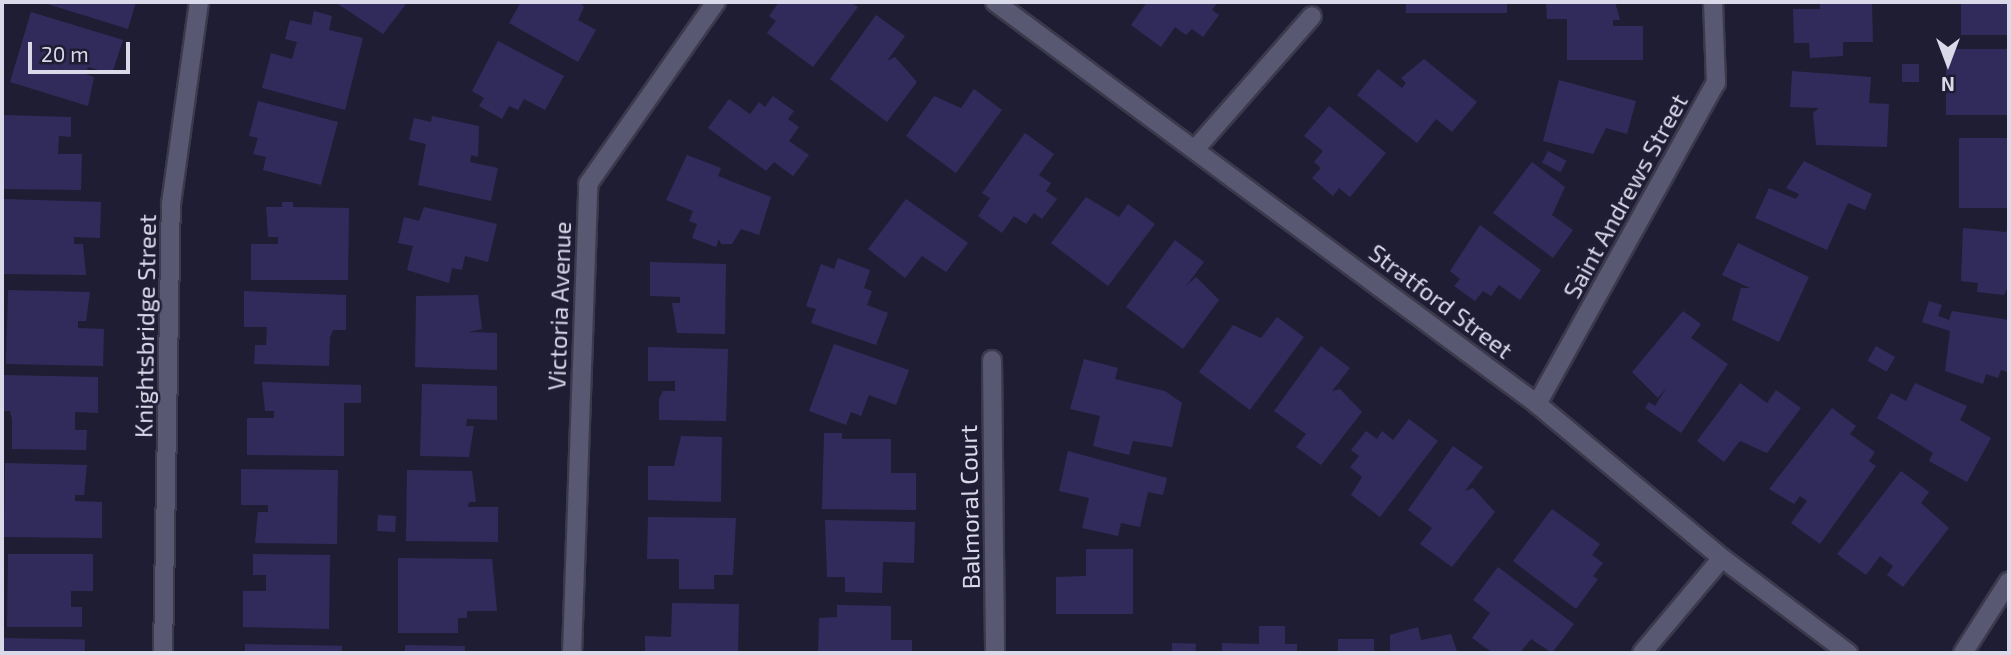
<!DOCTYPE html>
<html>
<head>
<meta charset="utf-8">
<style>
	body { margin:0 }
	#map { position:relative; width:2011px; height:655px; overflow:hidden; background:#1f1d34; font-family:"Exo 2",sans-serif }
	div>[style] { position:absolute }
	.building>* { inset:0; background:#312b5b; transform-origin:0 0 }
	.roads { filter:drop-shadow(2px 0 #3c394c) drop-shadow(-2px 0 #3c394c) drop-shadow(0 2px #3c394c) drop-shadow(0 -2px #3c394c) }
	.minor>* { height:18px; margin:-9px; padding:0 9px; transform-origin:9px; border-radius:9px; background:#595872 }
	span { translate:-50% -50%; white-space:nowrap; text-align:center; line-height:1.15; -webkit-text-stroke:5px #1f1d34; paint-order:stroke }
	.street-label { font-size:24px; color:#dad9e9 }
	.frame { position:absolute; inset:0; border:4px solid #dad9e9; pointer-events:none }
	.north { position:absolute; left:1913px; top:28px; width:70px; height:70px; -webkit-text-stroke:5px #1f1d34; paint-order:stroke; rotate:180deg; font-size:19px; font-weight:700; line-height:28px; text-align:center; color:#dad9e9 }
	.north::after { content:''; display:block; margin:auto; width:24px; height:32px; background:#dad9e9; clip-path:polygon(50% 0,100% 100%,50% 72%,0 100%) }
	.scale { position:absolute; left:28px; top:42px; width:102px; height:32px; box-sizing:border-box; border:4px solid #dad9e9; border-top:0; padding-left:9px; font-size:21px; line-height:24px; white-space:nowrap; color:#dad9e9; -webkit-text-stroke:5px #1f1d34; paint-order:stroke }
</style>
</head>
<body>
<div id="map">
	<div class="building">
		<div style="clip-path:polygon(41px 2px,136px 2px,128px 29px)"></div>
		<div style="clip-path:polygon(335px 2px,402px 2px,406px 4px,383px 34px)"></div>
		<div style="clip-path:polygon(521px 2px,580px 2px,584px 7px,578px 20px,596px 30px,578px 62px,509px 23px)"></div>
		<div style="clip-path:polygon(779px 2px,850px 2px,858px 7px,813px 67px,767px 33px,776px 21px,769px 16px)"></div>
		<div style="clip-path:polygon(1147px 2px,1218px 2px,1212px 10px,1219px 15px,1203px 37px,1192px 29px,1186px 35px,1175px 27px,1161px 47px,1131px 25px)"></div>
		<div style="left:1406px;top:2px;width:101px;height:11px"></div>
		<div style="clip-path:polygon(1546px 2px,1615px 2px,1620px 20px,1613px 20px,1613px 26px,1643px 26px,1643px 60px,1567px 60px,1567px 19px,1547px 19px)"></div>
		<div style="clip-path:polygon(1820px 2px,1872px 2px,1873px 42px,1843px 42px,1843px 56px,1810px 58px,1809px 43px,1794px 43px,1793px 9px,1820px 9px)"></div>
		<div style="left:1961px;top:2px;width:48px;height:33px"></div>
		<div style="clip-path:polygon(314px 11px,332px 16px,329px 30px,363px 38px,345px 110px,262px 88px,271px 53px,292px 59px,297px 42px,285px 39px,290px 20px,311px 25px)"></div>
		<div style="clip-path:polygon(31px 12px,123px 40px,112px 74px,88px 67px,86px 74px,94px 77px,88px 106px,10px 82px)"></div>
		<div style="clip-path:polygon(876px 15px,905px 36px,887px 61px,895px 57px,917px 82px,887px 122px,830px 79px)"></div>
		<div style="clip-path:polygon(498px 41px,564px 76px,545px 110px,524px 99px,518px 110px,509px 106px,502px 119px,479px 106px,484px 98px,472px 91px)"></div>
		<div style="left:2009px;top:49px;width:66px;height:63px;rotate:90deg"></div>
		<div style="clip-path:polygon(1424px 59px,1477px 102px,1452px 132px,1436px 119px,1417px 143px,1357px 95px,1378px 69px,1402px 88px,1406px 83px,1401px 78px)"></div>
		<div style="left:1902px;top:64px;width:17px;height:18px"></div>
		<div style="clip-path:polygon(1792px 71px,1871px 77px,1869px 103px,1889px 104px,1887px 147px,1816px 145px,1813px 113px,1819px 108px,1790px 107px)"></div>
		<div style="clip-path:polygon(1559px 80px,1636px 101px,1627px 134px,1606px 128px,1593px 154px,1543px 141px)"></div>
		<div style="clip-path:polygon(974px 89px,1002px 110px,956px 173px,906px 136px,934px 96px,961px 108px)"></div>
		<div style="clip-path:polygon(773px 96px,794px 111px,788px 119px,799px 127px,789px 141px,809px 155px,793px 176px,774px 162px,766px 171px,708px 128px,729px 99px,750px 114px,759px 102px,765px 107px)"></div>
		<div style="clip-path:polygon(258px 101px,338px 122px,321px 185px,263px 170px,266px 157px,253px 154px,258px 138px,249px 136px)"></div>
		<div style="clip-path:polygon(1329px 106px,1386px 153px,1350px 197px,1339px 188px,1333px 196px,1312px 178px,1321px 168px,1314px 162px,1323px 151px,1304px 136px)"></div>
		<div style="clip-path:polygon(2px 115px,71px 117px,71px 137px,59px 136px,58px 154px,82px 154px,81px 190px,2px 189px)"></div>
		<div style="clip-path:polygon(432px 116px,479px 126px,478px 157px,471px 155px,470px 162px,498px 168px,491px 201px,418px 185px,426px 144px,409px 140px,414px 118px,431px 122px)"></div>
		<div style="clip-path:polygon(1025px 133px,1054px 154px,1039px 175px,1051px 183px,1046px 191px,1057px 199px,1042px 219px,1034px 213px,1026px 224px,1014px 216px,1002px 233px,978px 216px,990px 198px,982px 193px)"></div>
		<div style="left:1959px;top:138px;width:50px;height:70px"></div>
		<div style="left:1548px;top:151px;width:21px;height:13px;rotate:28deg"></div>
		<div style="clip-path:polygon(687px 155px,721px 168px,718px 176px,771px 197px,759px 235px,741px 229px,732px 244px,721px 244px,719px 239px,716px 247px,692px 238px,697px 224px,689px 221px,693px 211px,666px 200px)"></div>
		<div style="clip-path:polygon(1804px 161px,1872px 194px,1865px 210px,1848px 203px,1827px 250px,1755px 218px,1769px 188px,1796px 199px,1799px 194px,1786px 188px)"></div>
		<div style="clip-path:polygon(1532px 162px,1565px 187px,1552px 215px,1573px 230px,1553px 258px,1493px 213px)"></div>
		<div style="clip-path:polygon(1086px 197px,1119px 217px,1128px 204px,1155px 224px,1108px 286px,1051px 243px)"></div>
		<div style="clip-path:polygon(4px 199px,101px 202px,100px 238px,74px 237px,74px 244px,83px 244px,86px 275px,3px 274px)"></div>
		<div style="clip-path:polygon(906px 199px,968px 243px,946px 272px,922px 256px,905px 278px,868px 249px)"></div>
		<div style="clip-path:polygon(282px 202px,293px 202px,293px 207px,349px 208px,348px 280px,251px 280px,251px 244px,278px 244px,278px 237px,268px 237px,266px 207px,282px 207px)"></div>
		<div style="clip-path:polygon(424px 207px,497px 224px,488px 262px,465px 256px,462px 270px,452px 268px,449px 283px,407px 270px,413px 246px,398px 243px,404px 217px,419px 221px)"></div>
		<div style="clip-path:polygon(2009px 221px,2009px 286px,2004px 295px,1977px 292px,1978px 283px,1961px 281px,1963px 228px,2006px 232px)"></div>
		<div style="clip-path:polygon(1480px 225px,1541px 270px,1520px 300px,1499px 285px,1491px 296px,1483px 291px,1475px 301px,1454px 286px,1460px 279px,1450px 271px)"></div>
		<div style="clip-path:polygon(1175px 240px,1204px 262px,1186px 286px,1196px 277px,1219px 300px,1183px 349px,1126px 307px)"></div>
		<div style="clip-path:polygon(1738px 243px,1809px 277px,1779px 342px,1732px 320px,1741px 288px,1750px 288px,1722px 275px)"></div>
		<div style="clip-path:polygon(838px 258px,870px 270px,864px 288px,872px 291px,867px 305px,888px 313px,876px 345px,811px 323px,816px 309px,806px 306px,821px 264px,834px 269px)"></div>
		<div style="clip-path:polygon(650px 262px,726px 264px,725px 334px,677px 333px,672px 303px,680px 303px,680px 297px,650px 296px)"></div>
		<div style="clip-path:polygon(8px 290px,90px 292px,86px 321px,78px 321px,78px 328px,104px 329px,103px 366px,6px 364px)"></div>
		<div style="clip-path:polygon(244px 291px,346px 295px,346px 330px,333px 330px,330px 337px,329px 366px,254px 364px,255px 345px,266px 345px,267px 327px,244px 327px)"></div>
		<div style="clip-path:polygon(478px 295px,482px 329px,468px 332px,497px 333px,497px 370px,415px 367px,416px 296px)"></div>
		<div style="clip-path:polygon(1929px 301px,1942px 305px,1938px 316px,1949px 320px,1952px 311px,2009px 320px,2009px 373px,2001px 370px,1998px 378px,1986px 374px,1983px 384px,1945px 371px,1950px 331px,1922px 322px)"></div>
		<div style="clip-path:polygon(1683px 311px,1701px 324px,1691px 338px,1728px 364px,1681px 433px,1645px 408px,1649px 402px,1655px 406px,1667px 387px,1658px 398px,1632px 372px)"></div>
		<div style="clip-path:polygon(1277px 317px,1304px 337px,1250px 410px,1199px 372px,1233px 325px,1261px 338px)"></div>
		<div style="clip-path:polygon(834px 344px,909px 370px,896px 405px,869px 395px,861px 416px,851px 412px,846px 425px,809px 411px)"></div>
		<div style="clip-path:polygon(1321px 346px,1350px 368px,1332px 391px,1340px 389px,1362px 412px,1321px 465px,1296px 447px,1306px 434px,1274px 411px)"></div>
		<div style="left:1876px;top:346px;width:22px;height:17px;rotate:30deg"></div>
		<div style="clip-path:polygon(648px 347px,728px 349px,726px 421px,659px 420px,659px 399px,663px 391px,675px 391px,675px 381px,648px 381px)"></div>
		<div style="clip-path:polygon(1084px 359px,1118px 368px,1115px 379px,1165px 391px,1182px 403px,1172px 447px,1133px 441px,1129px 455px,1093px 446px,1100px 416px,1070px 409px)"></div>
		<div style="clip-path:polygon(2px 375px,98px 377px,98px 413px,75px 412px,75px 430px,87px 430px,86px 450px,12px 449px,12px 419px,10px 411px,2px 411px)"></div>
		<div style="clip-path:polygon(262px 382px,361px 385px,361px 403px,344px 403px,344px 456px,247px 455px,247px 418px,274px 418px,274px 411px,265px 411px)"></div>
		<div style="clip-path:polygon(1740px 383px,1767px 403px,1776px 390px,1801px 408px,1767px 453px,1740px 441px,1724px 462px,1697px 441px)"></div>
		<div style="clip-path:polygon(1915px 383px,1967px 406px,1960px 420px,1991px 438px,1967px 482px,1929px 461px,1933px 453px,1877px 418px,1891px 393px,1906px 401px)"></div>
		<div style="clip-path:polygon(422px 384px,497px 386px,497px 420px,467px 419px,466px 426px,474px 426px,469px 457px,420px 456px)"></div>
		<div style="clip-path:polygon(1832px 408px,1856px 426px,1850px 434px,1875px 452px,1869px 461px,1876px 466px,1820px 544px,1791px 523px,1807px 501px,1800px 496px,1794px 504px,1769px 489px)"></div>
		<div style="clip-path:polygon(1409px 419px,1438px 441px,1380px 517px,1351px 495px,1362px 477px,1350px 467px,1359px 456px,1351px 450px,1366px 431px,1377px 439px,1382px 431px,1393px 440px)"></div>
		<div style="clip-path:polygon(824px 433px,842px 433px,842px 439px,891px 439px,891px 473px,916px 473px,916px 510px,822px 509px)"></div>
		<div style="clip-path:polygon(681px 436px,722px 437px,721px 502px,648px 500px,648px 466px,674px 466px)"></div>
		<div style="clip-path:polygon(1453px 446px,1483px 467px,1465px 491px,1473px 488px,1495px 512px,1452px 567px,1420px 544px,1432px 528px,1408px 510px)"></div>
		<div style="clip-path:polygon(1068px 451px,1167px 478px,1163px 495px,1148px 492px,1140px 527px,1121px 523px,1118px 536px,1082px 528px,1089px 498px,1059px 491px)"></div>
		<div style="clip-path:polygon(5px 463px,87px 465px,84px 495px,75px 495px,75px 501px,102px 502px,102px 538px,4px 537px)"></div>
		<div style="clip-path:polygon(241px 469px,338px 470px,337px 544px,255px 543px,258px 512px,268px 512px,268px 505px,241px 505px)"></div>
		<div style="clip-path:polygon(407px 470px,472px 471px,476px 502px,469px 502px,468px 507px,498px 507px,498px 542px,406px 541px)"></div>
		<div style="clip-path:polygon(1901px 471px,1929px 492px,1921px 503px,1949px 528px,1903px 587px,1887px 575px,1893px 566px,1880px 556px,1866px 575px,1837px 554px)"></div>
		<div style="clip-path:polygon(1552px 509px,1600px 544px,1592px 555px,1603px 563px,1593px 576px,1598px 579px,1576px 609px,1513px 561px)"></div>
		<div style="left:378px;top:515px;width:18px;height:16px;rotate:3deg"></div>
		<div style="clip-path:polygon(648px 517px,736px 518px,733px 575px,714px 575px,714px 589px,679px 589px,679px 559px,647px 559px)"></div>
		<div style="clip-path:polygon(825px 520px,915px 522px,914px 563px,883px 562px,882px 593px,845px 592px,845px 577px,827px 577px)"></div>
		<div style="clip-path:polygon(1086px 549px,1133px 549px,1133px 614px,1056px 614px,1056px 577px,1086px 576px)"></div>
		<div style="clip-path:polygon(8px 554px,93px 554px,93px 591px,71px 591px,71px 607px,82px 607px,82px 627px,7px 627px)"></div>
		<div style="clip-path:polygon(253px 554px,330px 555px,329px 629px,243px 627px,243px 591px,266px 591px,266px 575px,253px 575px)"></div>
		<div style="clip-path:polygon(398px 558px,492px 559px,497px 611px,467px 611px,467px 618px,458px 618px,458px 633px,398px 633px)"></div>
		<div style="clip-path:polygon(1498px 567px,1574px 624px,1552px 653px,1531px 639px,1520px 653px,1493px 653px,1472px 638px,1490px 613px,1473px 600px)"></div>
		<div style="clip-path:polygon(672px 603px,739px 604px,738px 653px,645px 653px,645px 636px,671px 637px)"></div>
		<div style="clip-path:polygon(837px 605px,891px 606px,891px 640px,912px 640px,912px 653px,818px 653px,819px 618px,837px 617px)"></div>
		<div style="clip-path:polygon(1259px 626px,1285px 626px,1285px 644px,1297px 644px,1297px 653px,1222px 653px,1222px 643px,1259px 644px)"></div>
		<div style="clip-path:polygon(1418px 627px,1421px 640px,1451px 634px,1457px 651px,1466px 653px,1390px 653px,1390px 635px)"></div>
		<div style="left:2px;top:638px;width:83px;height:15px;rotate:1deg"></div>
		<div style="left:1338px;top:639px;width:36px;height:14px"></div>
		<div style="left:1172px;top:643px;width:24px;height:10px;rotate:2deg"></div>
		<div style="left:245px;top:644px;width:97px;height:9px;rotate:1deg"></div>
		<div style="left:405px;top:645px;width:60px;height:8px;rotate:1deg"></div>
	</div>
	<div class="roads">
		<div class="minor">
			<div style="left:995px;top:2px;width:675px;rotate:36.56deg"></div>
			<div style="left:1537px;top:404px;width:241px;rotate:39.8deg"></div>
			<div style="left:1722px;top:558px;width:158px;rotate:37deg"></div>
			<div style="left:1197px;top:147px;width:174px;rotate:-48.7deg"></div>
			<div style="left:992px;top:360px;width:293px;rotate:89.4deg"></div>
			<div style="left:1537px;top:404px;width:368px;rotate:-60.9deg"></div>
			<div style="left:1716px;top:83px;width:81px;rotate:-92.1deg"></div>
			<div style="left:163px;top:653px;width:449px;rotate:-89deg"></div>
			<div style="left:171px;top:204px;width:204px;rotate:-82.1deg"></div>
			<div style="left:572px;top:653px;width:469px;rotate:-88deg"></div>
			<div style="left:588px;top:184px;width:223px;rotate:-54.9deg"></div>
			<div style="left:1642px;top:653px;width:124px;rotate:-49.9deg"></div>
			<div style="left:1963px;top:653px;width:85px;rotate:-57.4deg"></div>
		</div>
	</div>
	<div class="street-label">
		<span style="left:1625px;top:196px;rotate:-61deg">Saint Andrews Street</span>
		<span style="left:1441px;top:301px;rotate:37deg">Stratford Street</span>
		<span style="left:559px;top:306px;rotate:-88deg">Victoria Avenue</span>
		<span style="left:145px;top:326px;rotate:-89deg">Knightsbridge Street</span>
		<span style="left:969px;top:507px;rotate:-91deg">Balmoral Court</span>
	</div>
	<div class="frame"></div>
	<div class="north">N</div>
	<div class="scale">20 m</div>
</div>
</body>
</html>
